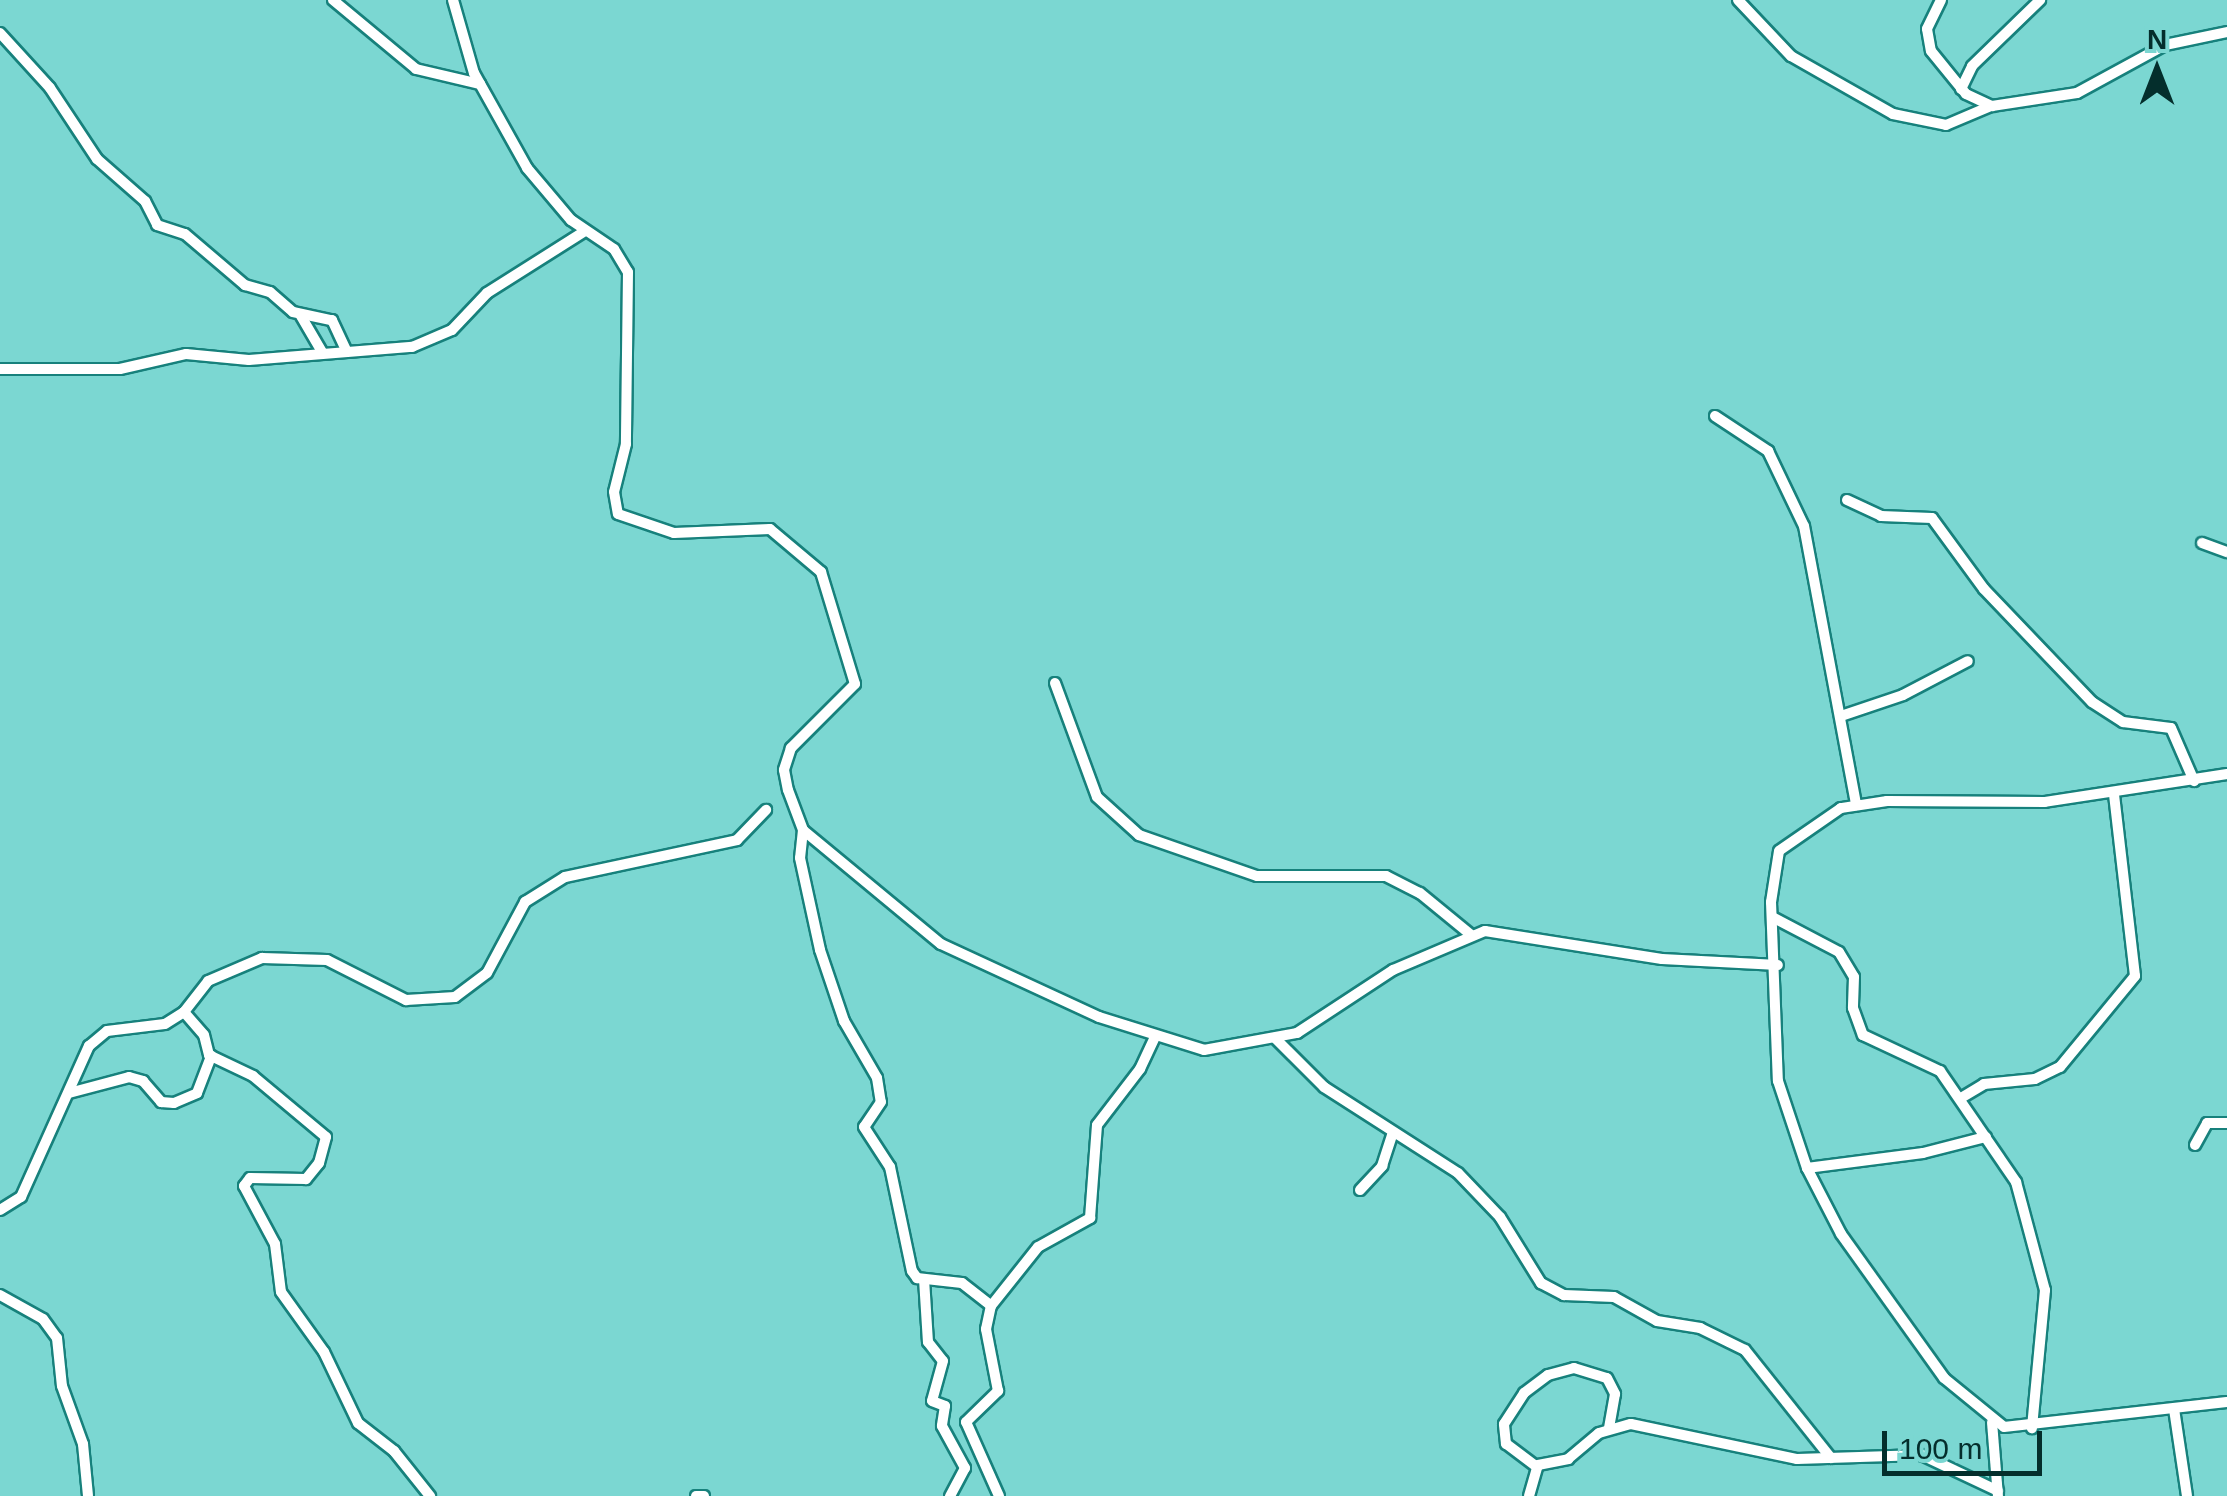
<!DOCTYPE html>
<html>
<head>
<meta charset="utf-8">
<style>
	body { margin:0 }
	#map { position:relative; width:2227px; height:1496px; overflow:hidden; background:#7bd7d2; font-family:Helvetica,sans-serif }
	div>[style] { position:absolute }
	.roads { filter:drop-shadow(2px 0 #17817c) drop-shadow(-2px 0 #17817c) drop-shadow(0 2px #17817c) drop-shadow(0 -2px #17817c) }
	.street>* { height:10px; margin:-5px; padding:0 5px; transform-origin:5px; border-radius:5px; background:#fff }
	span { translate:-50% -50%; white-space:nowrap; text-align:center; line-height:1.15; -webkit-text-stroke:8px #7bd7d2; paint-order:stroke }
	.north { position:absolute; left:2107px; top:20px; width:100px; height:100px; -webkit-text-stroke:8px #7bd7d2; paint-order:stroke; rotate:0deg; font-size:28px; font-weight:700; line-height:40px; text-align:center; color:#042e2c }
	.north::after { content:''; display:block; margin:auto; width:35px; height:45px; background:#042e2c; clip-path:polygon(50% 0,100% 100%,50% 72%,0 100%) }
	.scale { position:absolute; left:1882px; top:1431px; width:160px; height:45px; box-sizing:border-box; border:5px solid #042e2c; border-top:0; padding-left:12px; font-size:30px; line-height:35px; white-space:nowrap; color:#042e2c; -webkit-text-stroke:8px #7bd7d2; paint-order:stroke }
</style>
</head>
<body>
<div id="map">
	<div class="roads">
		<div class="street">
			<div style="left:333px;top:0;width:108px;rotate:39.7deg"></div>
			<div style="left:416px;top:69px;width:66px;rotate:13.2deg"></div>
			<div style="left:453px;top:0;width:76px;rotate:74deg"></div>
			<div style="left:474px;top:73px;width:109px;rotate:60.8deg"></div>
			<div style="left:527px;top:168px;width:68px;rotate:49.8deg"></div>
			<div style="left:571px;top:220px;width:52px;rotate:34deg"></div>
			<div style="left:614px;top:249px;width:27px;rotate:59deg"></div>
			<div style="left:628px;top:272px;width:172px;rotate:90.7deg"></div>
			<div style="left:626px;top:444px;width:49px;rotate:104deg"></div>
			<div style="left:614px;top:492px;width:22px;rotate:80deg"></div>
			<div style="left:618px;top:514px;width:59px;rotate:18.7deg"></div>
			<div style="left:674px;top:533px;width:96px;rotate:-2.4deg"></div>
			<div style="left:770px;top:529px;width:67px;rotate:40.1deg"></div>
			<div style="left:821px;top:572px;width:117px;rotate:73.1deg"></div>
			<div style="left:855px;top:684px;width:91px;rotate:135deg"></div>
			<div style="left:791px;top:748px;width:23px;rotate:108deg"></div>
			<div style="left:784px;top:770px;width:20px;rotate:79deg"></div>
			<div style="left:788px;top:790px;width:43px;rotate:69.4deg"></div>
			<div style="left:803px;top:830px;width:179px;rotate:39.6deg"></div>
			<div style="left:941px;top:944px;width:174px;rotate:24.8deg"></div>
			<div style="left:1099px;top:1017px;width:110px;rotate:17.4deg"></div>
			<div style="left:1204px;top:1050px;width:95px;rotate:-10.4deg"></div>
			<div style="left:1297px;top:1033px;width:115px;rotate:-33.3deg"></div>
			<div style="left:1393px;top:970px;width:100px;rotate:-23deg"></div>
			<div style="left:1485px;top:931px;width:179px;rotate:9deg"></div>
			<div style="left:1662px;top:959px;width:116px;rotate:3deg"></div>
			<div style="left:1738px;top:0;width:77px;rotate:46.6deg"></div>
			<div style="left:1791px;top:56px;width:117px;rotate:29.6deg"></div>
			<div style="left:1893px;top:114px;width:54px;rotate:11.7deg"></div>
			<div style="left:1946px;top:125px;width:49px;rotate:-22.9deg"></div>
			<div style="left:1941px;top:0;width:32px;rotate:116deg"></div>
			<div style="left:1927px;top:29px;width:22px;rotate:80deg"></div>
			<div style="left:1931px;top:51px;width:55px;rotate:50.9deg"></div>
			<div style="left:1966px;top:94px;width:29px;rotate:25deg"></div>
			<div style="left:1992px;top:106px;width:86px;rotate:-8.7deg"></div>
			<div style="left:2077px;top:93px;width:100px;rotate:-28.6deg"></div>
			<div style="left:2165px;top:45px;width:63px;rotate:-11.8deg"></div>
			<div style="left:0;top:33px;width:74px;rotate:47.7deg"></div>
			<div style="left:50px;top:88px;width:85px;rotate:56.5deg"></div>
			<div style="left:97px;top:159px;width:64px;rotate:41.2deg"></div>
			<div style="left:145px;top:201px;width:27px;rotate:63deg"></div>
			<div style="left:157px;top:225px;width:29px;rotate:18deg"></div>
			<div style="left:185px;top:234px;width:79px;rotate:40.4deg"></div>
			<div style="left:245px;top:285px;width:26px;rotate:16deg"></div>
			<div style="left:270px;top:292px;width:30px;rotate:41deg"></div>
			<div style="left:293px;top:312px;width:40px;rotate:12deg"></div>
			<div style="left:332px;top:320px;width:33px;rotate:65deg"></div>
			<div style="left:1961px;top:89px;width:25px;rotate:-64deg"></div>
			<div style="left:1972px;top:66px;width:95px;rotate:-44.1deg"></div>
			<div style="left:301px;top:316px;width:42px;rotate:59.7deg"></div>
			<div style="left:0;top:369px;width:120px"></div>
			<div style="left:120px;top:369px;width:68px;rotate:-12.8deg"></div>
			<div style="left:186px;top:354px;width:63px;rotate:5.4deg"></div>
			<div style="left:249px;top:360px;width:164px;rotate:-4.6deg"></div>
			<div style="left:412px;top:347px;width:43px;rotate:-23deg"></div>
			<div style="left:452px;top:330px;width:51px;rotate:-46.6deg"></div>
			<div style="left:487px;top:293px;width:116px;rotate:-32.3deg"></div>
			<div style="left:1715px;top:416px;width:64px;rotate:33.4deg"></div>
			<div style="left:1768px;top:451px;width:83px;rotate:64.4deg"></div>
			<div style="left:1804px;top:526px;width:284px;rotate:79.4deg"></div>
			<div style="left:1847px;top:500px;width:38px;rotate:25deg"></div>
			<div style="left:1881px;top:516px;width:51px;rotate:2.2deg"></div>
			<div style="left:1932px;top:518px;width:88px;rotate:53.8deg"></div>
			<div style="left:1984px;top:589px;width:156px;rotate:46.3deg"></div>
			<div style="left:2092px;top:702px;width:37px;rotate:33deg"></div>
			<div style="left:2123px;top:722px;width:48px;rotate:7.1deg"></div>
			<div style="left:2171px;top:728px;width:58px;rotate:66.5deg"></div>
			<div style="left:2202px;top:543px;width:27px;rotate:20deg"></div>
			<div style="left:1055px;top:683px;width:121px;rotate:69.8deg"></div>
			<div style="left:1097px;top:797px;width:57px;rotate:42.1deg"></div>
			<div style="left:1139px;top:835px;width:125px;rotate:19.2deg"></div>
			<div style="left:1257px;top:876px;width:129px"></div>
			<div style="left:1386px;top:876px;width:38px;rotate:27deg"></div>
			<div style="left:1420px;top:893px;width:65px;rotate:39.4deg"></div>
			<div style="left:1841px;top:716px;width:65px;rotate:-18.7deg"></div>
			<div style="left:1903px;top:695px;width:73px;rotate:-27.6deg"></div>
			<div style="left:2227px;top:774px;width:184px;rotate:171.3deg"></div>
			<div style="left:2045px;top:802px;width:158px;rotate:-179.6deg"></div>
			<div style="left:1887px;top:801px;width:47px;rotate:171.3deg"></div>
			<div style="left:1841px;top:808px;width:75px;rotate:145.3deg"></div>
			<div style="left:1779px;top:851px;width:52px;rotate:98.9deg"></div>
			<div style="left:1771px;top:902px;width:179px;rotate:87.8deg"></div>
			<div style="left:1778px;top:1081px;width:92px;rotate:71.6deg"></div>
			<div style="left:1807px;top:1168px;width:74px;rotate:62.7deg"></div>
			<div style="left:1841px;top:1234px;width:177px;rotate:54.4deg"></div>
			<div style="left:1944px;top:1378px;width:77px;rotate:39.2deg"></div>
			<div style="left:2004px;top:1427px;width:224px;rotate:-6.4deg"></div>
			<div style="left:803px;top:830px;width:28px;rotate:96deg"></div>
			<div style="left:800px;top:858px;width:94px;rotate:77.7deg"></div>
			<div style="left:820px;top:950px;width:75px;rotate:71.3deg"></div>
			<div style="left:844px;top:1021px;width:66px;rotate:59.9deg"></div>
			<div style="left:877px;top:1078px;width:24px;rotate:81deg"></div>
			<div style="left:881px;top:1102px;width:30px;rotate:124deg"></div>
			<div style="left:864px;top:1127px;width:48px;rotate:57deg"></div>
			<div style="left:890px;top:1167px;width:106px;rotate:78.1deg"></div>
			<div style="left:912px;top:1271px;width:9px;rotate:54deg"></div>
			<div style="left:917px;top:1278px;width:45px;rotate:6.3deg"></div>
			<div style="left:962px;top:1283px;width:37px;rotate:38deg"></div>
			<div style="left:1774px;top:918px;width:73px;rotate:27.6deg"></div>
			<div style="left:1839px;top:952px;width:29px;rotate:59deg"></div>
			<div style="left:1854px;top:977px;width:31px;rotate:92deg"></div>
			<div style="left:1853px;top:1008px;width:29px;rotate:70deg"></div>
			<div style="left:1863px;top:1035px;width:85px;rotate:25.1deg"></div>
			<div style="left:1940px;top:1071px;width:135px;rotate:55.6deg"></div>
			<div style="left:2016px;top:1182px;width:112px;rotate:75deg"></div>
			<div style="left:2045px;top:1290px;width:139px;rotate:95.4deg"></div>
			<div style="left:184px;top:1012px;width:30px;rotate:49deg"></div>
			<div style="left:204px;top:1035px;width:21px;rotate:76deg"></div>
			<div style="left:209px;top:1055px;width:49px;rotate:25.5deg"></div>
			<div style="left:253px;top:1076px;width:95px;rotate:39.9deg"></div>
			<div style="left:326px;top:1137px;width:27px;rotate:105deg"></div>
			<div style="left:319px;top:1163px;width:21px;rotate:129deg"></div>
			<div style="left:306px;top:1179px;width:56px;rotate:-179deg"></div>
			<div style="left:250px;top:1178px;width:10px;rotate:127deg"></div>
			<div style="left:244px;top:1186px;width:66px;rotate:61.9deg"></div>
			<div style="left:275px;top:1244px;width:48px;rotate:82.9deg"></div>
			<div style="left:281px;top:1292px;width:74px;rotate:54.4deg"></div>
			<div style="left:324px;top:1352px;width:79px;rotate:64.4deg"></div>
			<div style="left:358px;top:1423px;width:46px;rotate:37.9deg"></div>
			<div style="left:394px;top:1451px;width:58px;rotate:51.3deg"></div>
			<div style="left:1275px;top:1038px;width:69px;rotate:45deg"></div>
			<div style="left:1324px;top:1087px;width:159px;rotate:32.7deg"></div>
			<div style="left:1458px;top:1173px;width:61px;rotate:46.3deg"></div>
			<div style="left:1500px;top:1217px;width:78px;rotate:58.2deg"></div>
			<div style="left:1541px;top:1283px;width:26px;rotate:28deg"></div>
			<div style="left:1564px;top:1295px;width:50px;rotate:2.3deg"></div>
			<div style="left:1614px;top:1297px;width:49px;rotate:29.2deg"></div>
			<div style="left:1657px;top:1321px;width:44px;rotate:9.2deg"></div>
			<div style="left:1700px;top:1328px;width:50px;rotate:26.1deg"></div>
			<div style="left:1745px;top:1350px;width:138px;rotate:51.5deg"></div>
			<div style="left:69px;top:1093px;width:62px;rotate:-14.9deg"></div>
			<div style="left:129px;top:1077px;width:15px;rotate:16deg"></div>
			<div style="left:143px;top:1081px;width:28px;rotate:49deg"></div>
			<div style="left:161px;top:1102px;width:13px;rotate:4deg"></div>
			<div style="left:174px;top:1103px;width:25px;rotate:-23deg"></div>
			<div style="left:197px;top:1093px;width:40px;rotate:-69deg"></div>
			<div style="left:1961px;top:1098px;width:27px;rotate:-31deg"></div>
			<div style="left:1984px;top:1084px;width:51px;rotate:-5.6deg"></div>
			<div style="left:2035px;top:1079px;width:28px;rotate:-26deg"></div>
			<div style="left:2060px;top:1067px;width:118px;rotate:-50.5deg"></div>
			<div style="left:2135px;top:976px;width:183px;rotate:-96.6deg"></div>
			<div style="left:2195px;top:1145px;width:25px;rotate:-61deg"></div>
			<div style="left:2207px;top:1123px;width:20px"></div>
			<div style="left:1807px;top:1168px;width:117px;rotate:-7.4deg"></div>
			<div style="left:1923px;top:1153px;width:65px;rotate:-14.3deg"></div>
			<div style="left:1360px;top:1190px;width:33px;rotate:-47deg"></div>
			<div style="left:1382px;top:1166px;width:33px;rotate:-72deg"></div>
			<div style="left:0;top:1210px;width:25px;rotate:-32deg"></div>
			<div style="left:21px;top:1197px;width:166px;rotate:-65.8deg"></div>
			<div style="left:89px;top:1046px;width:23px;rotate:-40deg"></div>
			<div style="left:107px;top:1031px;width:58px;rotate:-6.9deg"></div>
			<div style="left:165px;top:1024px;width:22px;rotate:-32deg"></div>
			<div style="left:184px;top:1012px;width:39px;rotate:-52deg"></div>
			<div style="left:208px;top:981px;width:59px;rotate:-23.1deg"></div>
			<div style="left:262px;top:958px;width:65px;rotate:1.8deg"></div>
			<div style="left:327px;top:960px;width:89px;rotate:26.9deg"></div>
			<div style="left:406px;top:1000px;width:49px;rotate:-3.5deg"></div>
			<div style="left:455px;top:997px;width:40px;rotate:-37deg"></div>
			<div style="left:487px;top:973px;width:81px;rotate:-61.8deg"></div>
			<div style="left:525px;top:902px;width:47px;rotate:-32deg"></div>
			<div style="left:565px;top:877px;width:176px;rotate:-12.1deg"></div>
			<div style="left:737px;top:840px;width:42px;rotate:-46deg"></div>
			<div style="left:924px;top:1279px;width:63px;rotate:86.4deg"></div>
			<div style="left:928px;top:1342px;width:24px;rotate:52deg"></div>
			<div style="left:943px;top:1361px;width:41px;rotate:105.4deg"></div>
			<div style="left:932px;top:1401px;width:14px;rotate:21deg"></div>
			<div style="left:945px;top:1406px;width:20px;rotate:99deg"></div>
			<div style="left:942px;top:1426px;width:48px;rotate:61.3deg"></div>
			<div style="left:965px;top:1468px;width:32px;rotate:118deg"></div>
			<div style="left:0;top:1295px;width:49px;rotate:29.2deg"></div>
			<div style="left:43px;top:1319px;width:24px;rotate:54deg"></div>
			<div style="left:57px;top:1338px;width:48px;rotate:84.1deg"></div>
			<div style="left:62px;top:1386px;width:62px;rotate:70.1deg"></div>
			<div style="left:83px;top:1444px;width:52px;rotate:84.5deg"></div>
			<div style="left:2174px;top:1409px;width:88px;rotate:81.5deg"></div>
			<div style="left:1992px;top:1422px;width:74px;rotate:85.4deg"></div>
			<div style="left:1537px;top:1467px;width:39px;rotate:-143deg"></div>
			<div style="left:1506px;top:1444px;width:20px;rotate:-96deg"></div>
			<div style="left:1504px;top:1424px;width:37px;rotate:-57deg"></div>
			<div style="left:1524px;top:1393px;width:30px;rotate:-37deg"></div>
			<div style="left:1548px;top:1375px;width:27px;rotate:-15deg"></div>
			<div style="left:1574px;top:1368px;width:34px;rotate:17deg"></div>
			<div style="left:1607px;top:1378px;width:18px;rotate:63deg"></div>
			<div style="left:1615px;top:1394px;width:35px;rotate:100deg"></div>
			<div style="left:696px;top:1496px;width:8px"></div>
			<div style="left:999px;top:1496px;width:81px;rotate:-114deg"></div>
			<div style="left:966px;top:1422px;width:45px;rotate:-44.1deg"></div>
			<div style="left:998px;top:1391px;width:63px;rotate:-101deg"></div>
			<div style="left:986px;top:1329px;width:24px;rotate:-78deg"></div>
			<div style="left:991px;top:1306px;width:75px;rotate:-51.5deg"></div>
			<div style="left:1038px;top:1247px;width:60px;rotate:-29.1deg"></div>
			<div style="left:1090px;top:1218px;width:93px;rotate:-85.7deg"></div>
			<div style="left:1097px;top:1125px;width:71px;rotate:-52.5deg"></div>
			<div style="left:1140px;top:1069px;width:35px;rotate:-65deg"></div>
			<div style="left:1529px;top:1496px;width:32px;rotate:-74deg"></div>
			<div style="left:1538px;top:1465px;width:31px;rotate:-11deg"></div>
			<div style="left:1568px;top:1459px;width:40px;rotate:-40deg"></div>
			<div style="left:1599px;top:1433px;width:33px;rotate:-16deg"></div>
			<div style="left:1631px;top:1424px;width:170px;rotate:11.9deg"></div>
			<div style="left:1797px;top:1459px;width:125px;rotate:-1.8deg"></div>
			<div style="left:1922px;top:1455px;width:84px;rotate:25.3deg"></div>
		</div>
	</div>
	<div class="north">N</div>
	<div class="scale">100 m</div>
</div>
</body>
</html>
